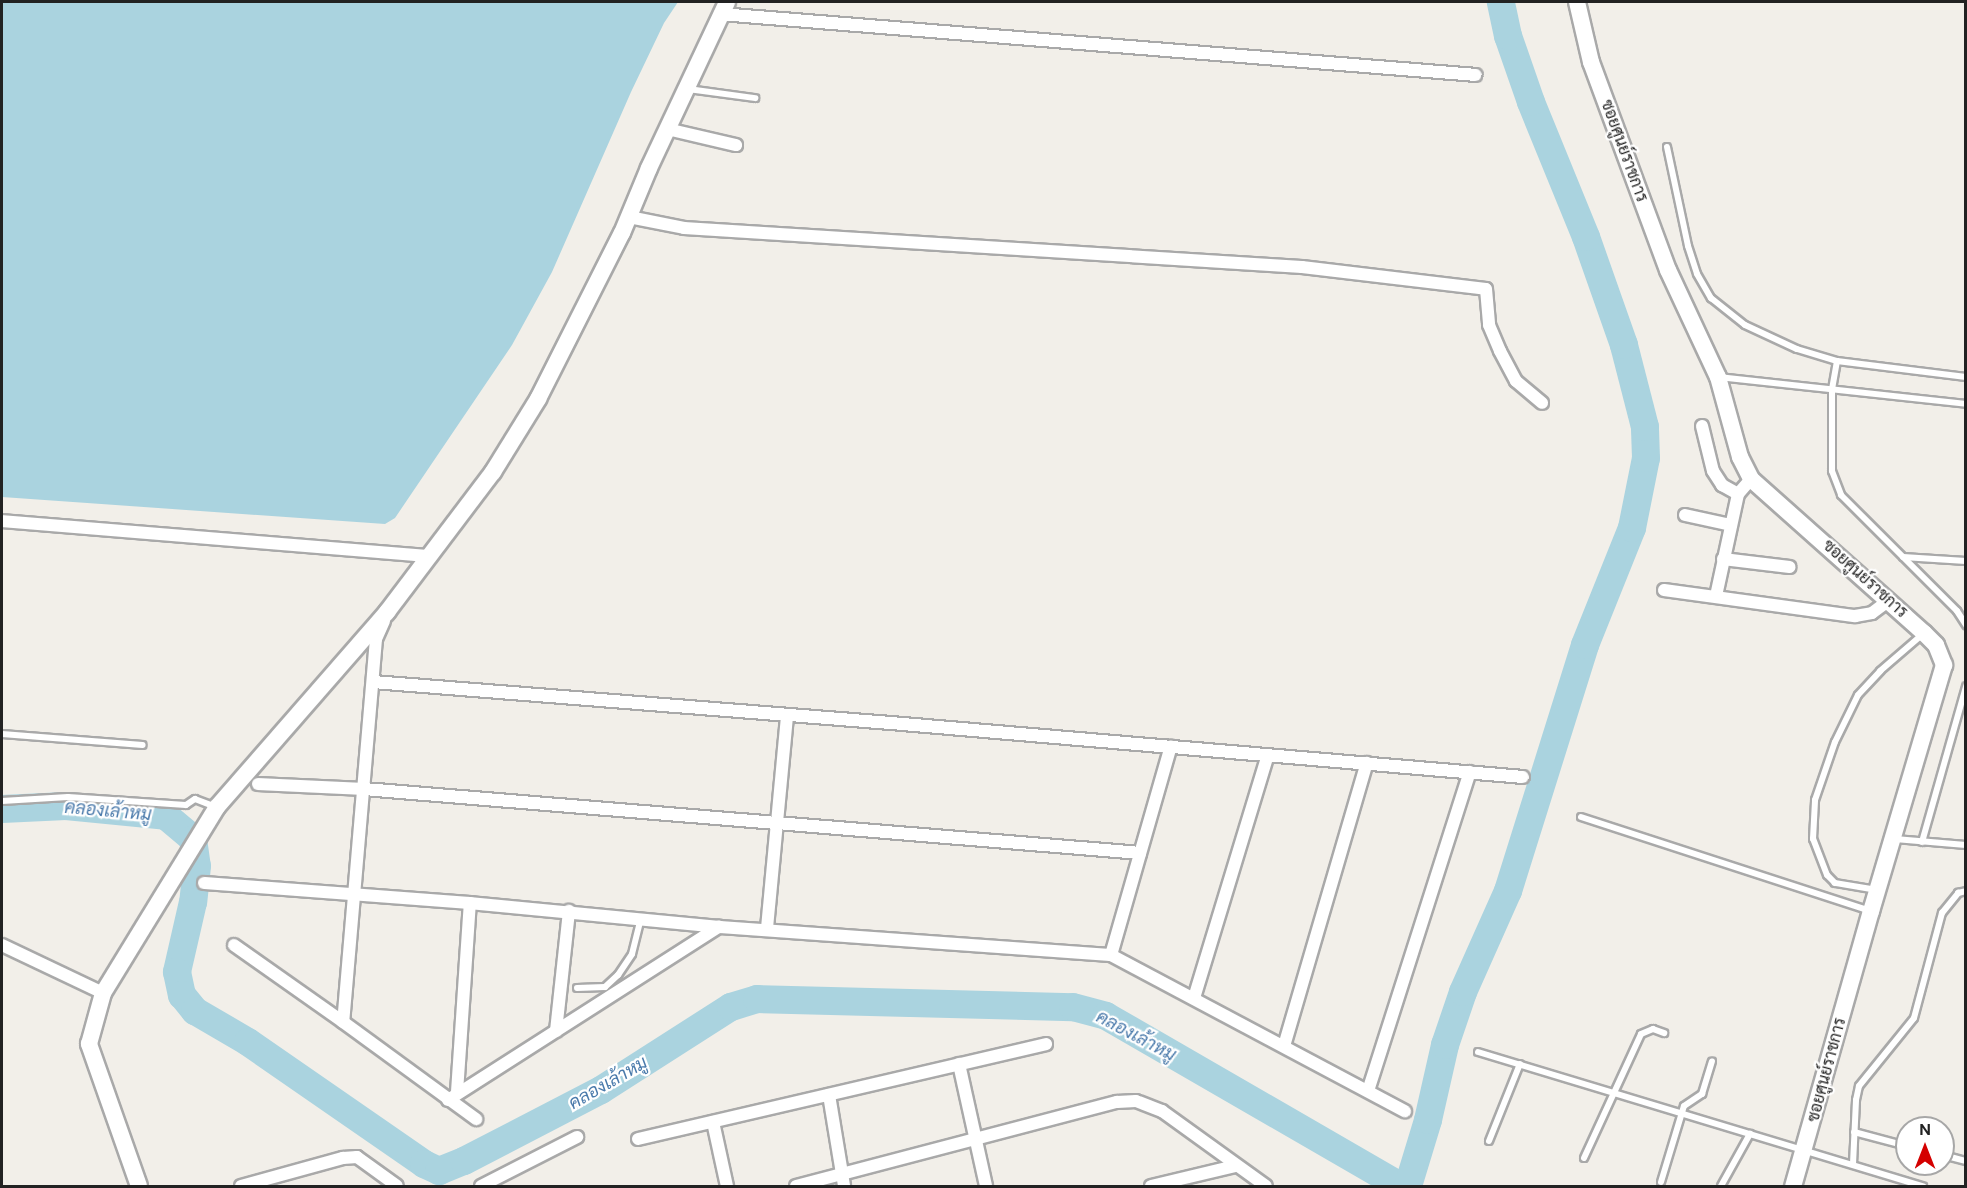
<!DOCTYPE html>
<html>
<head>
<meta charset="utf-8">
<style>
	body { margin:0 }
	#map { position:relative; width:1967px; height:1188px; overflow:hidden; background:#f2efe9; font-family:"DM Sans",Sarabun,sans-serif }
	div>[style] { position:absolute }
	.water>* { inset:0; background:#aad3df }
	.river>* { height:28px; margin:-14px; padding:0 14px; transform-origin:14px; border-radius:14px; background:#aad3df }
	.roads { filter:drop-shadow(2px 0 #a9a9a9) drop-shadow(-2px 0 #a9a9a9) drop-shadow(0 2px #a9a9a9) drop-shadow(0 -2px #a9a9a9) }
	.service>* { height:6px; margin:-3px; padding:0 3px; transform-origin:3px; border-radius:3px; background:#fff }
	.minor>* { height:12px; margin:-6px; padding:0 6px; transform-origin:6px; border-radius:6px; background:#fff }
	.tertiary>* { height:16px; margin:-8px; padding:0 8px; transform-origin:8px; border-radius:8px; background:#fff }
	span { translate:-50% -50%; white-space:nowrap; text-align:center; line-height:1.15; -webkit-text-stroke:4.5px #fff; paint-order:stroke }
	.street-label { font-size:16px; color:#222 }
	.water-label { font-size:18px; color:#4a7aab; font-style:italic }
	.frame { position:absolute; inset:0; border:3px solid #222; pointer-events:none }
	.north { position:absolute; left:1895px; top:1116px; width:60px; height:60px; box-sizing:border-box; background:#fff; border:2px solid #a7a7a7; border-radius:50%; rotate:0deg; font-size:16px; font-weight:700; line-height:24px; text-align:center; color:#222 }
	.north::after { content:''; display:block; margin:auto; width:21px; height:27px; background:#d40000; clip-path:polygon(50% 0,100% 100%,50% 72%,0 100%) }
</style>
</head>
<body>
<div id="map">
	<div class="water">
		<div style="clip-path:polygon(2px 2px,678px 2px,664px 23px,631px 92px,552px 272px,512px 345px,395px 518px,385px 524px,2px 497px)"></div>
	</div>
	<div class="river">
		<div style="left:2px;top:809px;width:64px;rotate:-2.7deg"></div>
		<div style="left:66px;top:806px;width:100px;rotate:5.7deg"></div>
		<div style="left:166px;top:816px;width:35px;rotate:40deg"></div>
		<div style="left:193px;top:839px;width:27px;rotate:82deg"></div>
		<div style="left:197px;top:866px;width:36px;rotate:96deg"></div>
		<div style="left:193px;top:902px;width:72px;rotate:102.9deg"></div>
		<div style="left:177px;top:972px;width:24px;rotate:78deg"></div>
		<div style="left:182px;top:995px;width:21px;rotate:51deg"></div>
		<div style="left:195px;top:1011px;width:61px;rotate:30.3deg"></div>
		<div style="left:248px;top:1042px;width:214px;rotate:34.7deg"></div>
		<div style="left:424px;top:1164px;width:17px;rotate:25deg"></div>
		<div style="left:439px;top:1171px;width:27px;rotate:-22deg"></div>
		<div style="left:464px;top:1161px;width:154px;rotate:-27.4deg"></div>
		<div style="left:601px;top:1090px;width:154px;rotate:-32.6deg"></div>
		<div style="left:731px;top:1007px;width:27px;rotate:-17deg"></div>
		<div style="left:757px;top:999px;width:316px;rotate:1.5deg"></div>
		<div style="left:1073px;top:1007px;width:34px;rotate:15deg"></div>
		<div style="left:1106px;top:1016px;width:340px;rotate:30deg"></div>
		<div style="left:1408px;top:1186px;width:69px;rotate:-73.1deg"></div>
		<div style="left:1428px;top:1120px;width:77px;rotate:-77.2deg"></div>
		<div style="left:1445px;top:1045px;width:56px;rotate:-71.2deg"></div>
		<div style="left:1463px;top:992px;width:111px;rotate:-66deg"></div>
		<div style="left:1508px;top:891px;width:258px;rotate:-72.6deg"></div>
		<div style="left:1585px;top:645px;width:126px;rotate:-68.1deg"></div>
		<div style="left:1632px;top:528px;width:71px;rotate:-78.7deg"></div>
		<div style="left:1646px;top:458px;width:31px;rotate:-92deg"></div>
		<div style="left:1645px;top:427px;width:85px;rotate:-104.4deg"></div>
		<div style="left:1624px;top:345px;width:114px;rotate:-109.4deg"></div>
		<div style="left:1586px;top:237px;width:146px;rotate:-112.2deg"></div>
		<div style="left:1531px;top:102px;width:70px;rotate:-109.2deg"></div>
		<div style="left:1508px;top:36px;width:35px;rotate:-102deg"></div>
	</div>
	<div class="roads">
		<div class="service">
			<div style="left:688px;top:89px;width:68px;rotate:7.7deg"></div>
			<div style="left:1667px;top:147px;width:101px;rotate:78deg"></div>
			<div style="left:1688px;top:246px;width:29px;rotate:72deg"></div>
			<div style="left:1697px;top:274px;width:28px;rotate:60deg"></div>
			<div style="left:1711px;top:298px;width:43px;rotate:38.5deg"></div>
			<div style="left:1745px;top:325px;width:57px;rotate:24.8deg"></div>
			<div style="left:1797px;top:349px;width:42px;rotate:16.7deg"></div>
			<div style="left:1837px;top:361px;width:130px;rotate:7.1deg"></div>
			<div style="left:1837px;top:361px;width:29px;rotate:100deg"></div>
			<div style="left:1832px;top:390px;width:81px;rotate:90deg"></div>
			<div style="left:1832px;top:471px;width:26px;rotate:69deg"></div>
			<div style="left:1841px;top:495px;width:164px;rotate:45deg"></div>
			<div style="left:1957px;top:611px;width:17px;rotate:57deg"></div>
			<div style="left:1719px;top:377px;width:248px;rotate:6.2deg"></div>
			<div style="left:1903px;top:557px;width:63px;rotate:3.6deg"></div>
			<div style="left:2px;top:734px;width:141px;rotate:4.5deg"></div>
			<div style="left:2px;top:801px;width:66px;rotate:-3.5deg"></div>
			<div style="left:68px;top:797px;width:118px;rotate:3.9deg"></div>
			<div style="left:186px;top:805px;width:11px;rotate:-34deg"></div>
			<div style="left:195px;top:799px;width:22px;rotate:21deg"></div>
			<div style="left:1581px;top:817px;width:304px;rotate:18deg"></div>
			<div style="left:1895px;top:839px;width:71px;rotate:4.8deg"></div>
			<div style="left:1922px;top:842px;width:162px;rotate:-74.2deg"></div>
			<div style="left:1877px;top:890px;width:43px;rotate:-170.5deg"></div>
			<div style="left:1835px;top:883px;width:11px;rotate:-135deg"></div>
			<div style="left:1827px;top:875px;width:39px;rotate:-111deg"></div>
			<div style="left:1813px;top:839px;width:39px;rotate:-87deg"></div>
			<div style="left:1815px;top:800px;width:61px;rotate:-71deg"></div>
			<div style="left:1835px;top:742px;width:52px;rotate:-63.9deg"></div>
			<div style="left:1858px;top:695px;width:33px;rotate:-47deg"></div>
			<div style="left:1880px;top:671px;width:57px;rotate:-40.7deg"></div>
			<div style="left:577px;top:988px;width:28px;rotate:-2deg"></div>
			<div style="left:605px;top:987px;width:18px;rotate:-43deg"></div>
			<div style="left:618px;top:975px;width:25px;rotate:-56deg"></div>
			<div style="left:632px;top:954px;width:36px;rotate:-76deg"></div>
			<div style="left:1478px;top:1052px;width:465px;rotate:16.8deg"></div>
			<div style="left:1854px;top:1132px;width:55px;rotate:14.8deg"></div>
			<div style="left:1489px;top:1141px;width:83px;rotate:-68.1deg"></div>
			<div style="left:1943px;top:1155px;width:24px;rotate:15deg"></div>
			<div style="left:1584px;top:1158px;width:136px;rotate:-65.3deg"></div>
			<div style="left:1641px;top:1034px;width:13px;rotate:-23deg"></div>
			<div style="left:1653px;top:1029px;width:12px;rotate:20deg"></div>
			<div style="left:1853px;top:1164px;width:64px;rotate:-87.3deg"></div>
			<div style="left:1856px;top:1100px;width:14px;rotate:-78deg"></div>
			<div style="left:1859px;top:1086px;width:87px;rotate:-51deg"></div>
			<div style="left:1914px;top:1018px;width:109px;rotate:-75.1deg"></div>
			<div style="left:1942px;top:913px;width:26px;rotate:-51deg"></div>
			<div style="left:1958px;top:893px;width:8px;rotate:-14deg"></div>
			<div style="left:1661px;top:1182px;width:79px;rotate:-73.2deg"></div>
			<div style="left:1684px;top:1106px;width:22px;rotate:-34deg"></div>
			<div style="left:1702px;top:1094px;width:34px;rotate:-73deg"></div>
			<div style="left:1721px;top:1186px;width:60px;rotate:-60.9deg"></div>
		</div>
		<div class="minor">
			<div style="left:720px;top:14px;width:758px;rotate:4.61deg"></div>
			<div style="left:667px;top:129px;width:71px;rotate:13.1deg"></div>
			<div style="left:629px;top:217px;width:56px;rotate:11.3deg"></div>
			<div style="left:684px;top:228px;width:619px;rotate:3.61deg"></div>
			<div style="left:1302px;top:267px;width:185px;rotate:6.8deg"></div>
			<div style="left:1486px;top:289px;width:36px;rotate:85deg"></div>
			<div style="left:1489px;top:325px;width:28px;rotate:67deg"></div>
			<div style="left:1500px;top:351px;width:34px;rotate:62deg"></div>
			<div style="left:1516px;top:381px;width:34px;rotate:40deg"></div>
			<div style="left:1702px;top:426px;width:46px;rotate:76.3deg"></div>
			<div style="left:1713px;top:471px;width:17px;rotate:57deg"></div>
			<div style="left:1722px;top:485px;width:18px;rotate:29deg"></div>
			<div style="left:1685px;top:515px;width:47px;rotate:12.3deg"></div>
			<div style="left:2px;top:521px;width:427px;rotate:4.7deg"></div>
			<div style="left:1723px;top:559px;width:67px;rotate:6.8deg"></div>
			<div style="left:1664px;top:590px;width:193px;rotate:7.8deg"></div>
			<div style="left:1855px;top:616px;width:17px;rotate:-10deg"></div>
			<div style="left:1872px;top:613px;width:21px;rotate:-37deg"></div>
			<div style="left:1716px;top:596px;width:104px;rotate:-77.8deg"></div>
			<div style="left:1738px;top:494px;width:20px;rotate:-49deg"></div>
			<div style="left:384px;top:621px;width:20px;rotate:114deg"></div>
			<div style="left:376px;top:639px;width:384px;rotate:94.9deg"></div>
			<div style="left:343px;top:1022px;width:165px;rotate:36.1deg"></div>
			<div style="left:373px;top:682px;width:520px;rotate:4.53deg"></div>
			<div style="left:891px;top:723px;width:634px;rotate:4.88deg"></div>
			<div style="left:258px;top:784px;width:106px;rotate:2.7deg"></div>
			<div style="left:364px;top:789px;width:779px;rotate:4.71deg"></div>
			<div style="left:204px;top:883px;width:267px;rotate:4.3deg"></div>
			<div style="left:470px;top:903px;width:250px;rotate:5.5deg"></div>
			<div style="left:719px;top:927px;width:393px;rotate:4.1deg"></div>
			<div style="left:1111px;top:955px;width:333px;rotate:28deg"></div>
			<div style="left:767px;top:928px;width:213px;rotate:-84.6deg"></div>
			<div style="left:2px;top:945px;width:112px;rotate:25.4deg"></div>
			<div style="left:234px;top:945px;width:133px;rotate:35.2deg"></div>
			<div style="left:1111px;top:955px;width:217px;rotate:-74deg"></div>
			<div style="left:1194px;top:998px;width:254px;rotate:-73.1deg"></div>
			<div style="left:556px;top:1031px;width:121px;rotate:-83.8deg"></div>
			<div style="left:1284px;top:1046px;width:295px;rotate:-73.7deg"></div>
			<div style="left:959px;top:1064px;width:125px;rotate:77.5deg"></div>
			<div style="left:1368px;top:1091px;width:335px;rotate:-72.3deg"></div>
			<div style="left:457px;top:1092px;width:189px;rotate:-86.1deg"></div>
			<div style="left:829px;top:1095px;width:92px;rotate:80.6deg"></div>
			<div style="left:448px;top:1100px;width:322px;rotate:-32.6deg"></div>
			<div style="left:713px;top:1122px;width:66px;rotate:77.7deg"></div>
			<div style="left:638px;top:1139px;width:419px;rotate:-13.1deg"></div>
			<div style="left:241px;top:1186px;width:106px;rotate:-15.4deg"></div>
			<div style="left:343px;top:1158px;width:14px;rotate:-4deg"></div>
			<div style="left:357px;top:1157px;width:49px;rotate:35.9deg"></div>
			<div style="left:481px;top:1186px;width:108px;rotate:-27deg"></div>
			<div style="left:796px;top:1186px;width:332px;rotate:-14.7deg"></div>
			<div style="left:1117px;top:1102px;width:19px;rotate:-3deg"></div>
			<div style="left:1136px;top:1101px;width:28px;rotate:21deg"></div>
			<div style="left:1162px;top:1111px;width:128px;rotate:35.8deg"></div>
			<div style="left:1151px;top:1186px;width:86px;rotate:-13.4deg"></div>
		</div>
		<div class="tertiary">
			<div style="left:1577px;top:2px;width:62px;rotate:76.9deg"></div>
			<div style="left:1591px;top:62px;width:222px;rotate:69.7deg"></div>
			<div style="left:1668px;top:270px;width:118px;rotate:65deg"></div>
			<div style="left:1718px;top:377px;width:83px;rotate:74.6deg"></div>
			<div style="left:1740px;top:457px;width:25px;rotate:63deg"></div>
			<div style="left:1751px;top:479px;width:232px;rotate:41.7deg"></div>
			<div style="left:1924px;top:633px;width:17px;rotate:45deg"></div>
			<div style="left:1936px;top:645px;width:22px;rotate:68deg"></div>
			<div style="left:1944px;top:665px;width:257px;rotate:106.5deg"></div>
			<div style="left:1871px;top:911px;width:286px;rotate:105.8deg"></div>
			<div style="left:139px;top:1186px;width:151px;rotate:-109.4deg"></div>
			<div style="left:89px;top:1044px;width:53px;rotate:-74.6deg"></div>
			<div style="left:103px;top:993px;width:218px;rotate:-58.5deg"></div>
			<div style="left:217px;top:807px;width:259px;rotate:-48.9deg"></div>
			<div style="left:387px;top:612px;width:176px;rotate:-52.9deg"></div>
			<div style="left:493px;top:472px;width:86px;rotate:-58.3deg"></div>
			<div style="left:538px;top:399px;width:186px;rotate:-63.2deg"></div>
			<div style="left:622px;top:233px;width:70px;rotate:-67.4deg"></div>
			<div style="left:649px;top:168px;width:183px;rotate:-64.8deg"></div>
		</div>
	</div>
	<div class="street-label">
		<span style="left:1624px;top:151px;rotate:70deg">ซอยศูนย์ราชการ</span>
		<span style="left:1865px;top:579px;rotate:42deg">ซอยศูนย์ราชการ</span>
		<span style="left:1827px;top:1070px;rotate:-75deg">ซอยศูนย์ราชการ</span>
	</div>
	<div class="water-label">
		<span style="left:108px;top:811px;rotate:5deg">คลองเล้าหมู</span>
		<span style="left:1136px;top:1036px;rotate:28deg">คลองเล้าหมู</span>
		<span style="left:608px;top:1083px;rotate:-30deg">คลองเล้าหมู</span>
	</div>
	<div class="frame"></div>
	<div class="north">N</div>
</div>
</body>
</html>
